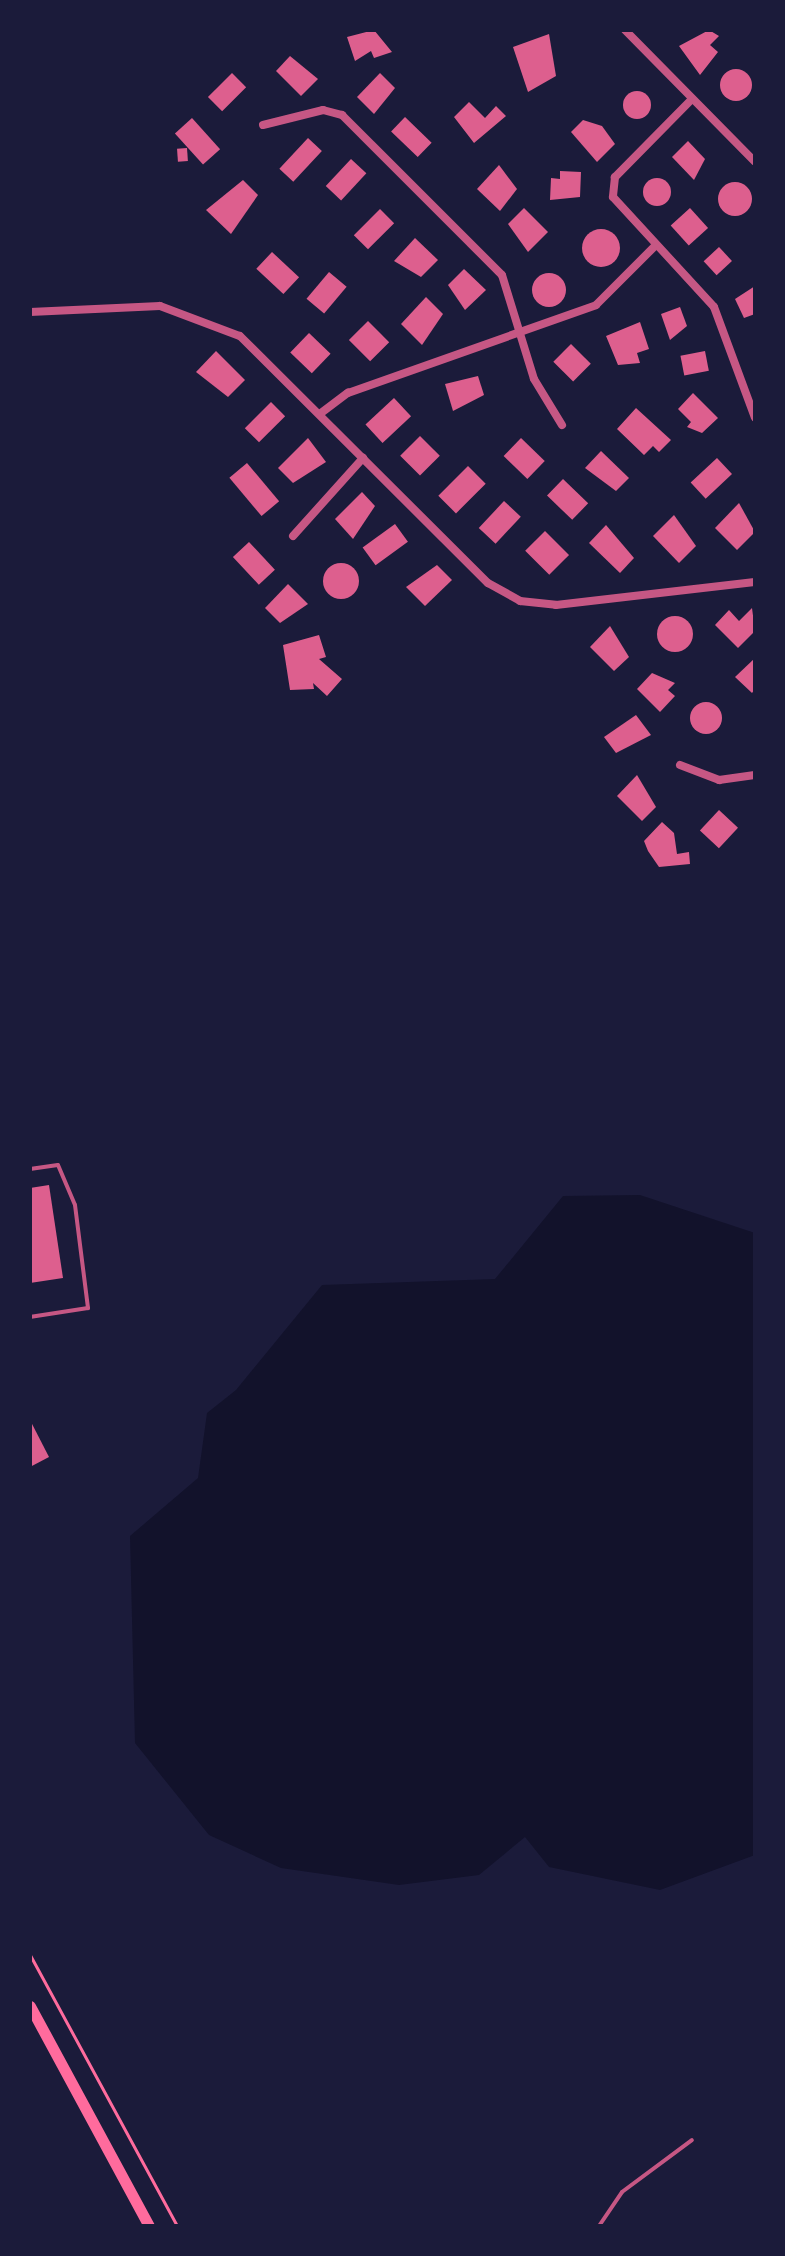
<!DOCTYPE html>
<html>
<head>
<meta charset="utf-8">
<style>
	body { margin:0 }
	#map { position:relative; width:785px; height:2256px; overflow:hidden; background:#1b1b3a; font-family:Merriweather,serif }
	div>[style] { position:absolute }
	.water>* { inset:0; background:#12122b }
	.building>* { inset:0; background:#dd5f8e; transform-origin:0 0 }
	.round { border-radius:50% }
	.path>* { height:3px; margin:-1.5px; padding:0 1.5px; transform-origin:1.5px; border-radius:1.5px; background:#ff6b9d }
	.service>* { height:4px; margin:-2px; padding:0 2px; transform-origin:2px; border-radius:2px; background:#c65784 }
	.minor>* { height:8px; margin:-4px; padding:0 4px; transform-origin:4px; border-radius:4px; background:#c65784 }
	.secondary>* { height:11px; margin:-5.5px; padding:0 5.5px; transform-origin:5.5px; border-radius:5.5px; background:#ff6b9d }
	span { translate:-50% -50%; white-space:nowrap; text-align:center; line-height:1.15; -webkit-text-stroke:7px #1b1b3a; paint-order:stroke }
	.frame { position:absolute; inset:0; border:32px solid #1b1b3a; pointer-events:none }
</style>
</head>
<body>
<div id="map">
	<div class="water">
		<div style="clip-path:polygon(640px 1195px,755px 1233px,755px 1855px,660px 1890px,549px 1867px,525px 1837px,479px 1875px,399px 1885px,281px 1868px,209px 1835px,135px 1743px,130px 1536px,198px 1478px,207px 1413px,236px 1390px,322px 1285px,495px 1279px,563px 1196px)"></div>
	</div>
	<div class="building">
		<div style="clip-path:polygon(374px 30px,392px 52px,374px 58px,371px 51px,355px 61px,347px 37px)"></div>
		<div style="clip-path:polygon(709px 30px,719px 36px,710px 45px,718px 52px,700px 75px,679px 46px)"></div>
		<div style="clip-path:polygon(549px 34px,556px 76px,528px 92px,513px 47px)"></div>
		<div style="clip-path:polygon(290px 56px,318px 79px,301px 96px,276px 71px)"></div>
		<div class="round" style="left:720px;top:69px;width:32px;height:32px"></div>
		<div style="left:232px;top:73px;width:20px;height:34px;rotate:45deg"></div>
		<div style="clip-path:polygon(380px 73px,395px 88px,374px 114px,357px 97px)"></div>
		<div class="round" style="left:623px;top:91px;width:28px;height:28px"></div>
		<div style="clip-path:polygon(469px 102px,485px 118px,496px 106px,506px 116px,474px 143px,454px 117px)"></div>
		<div style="left:405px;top:117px;width:37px;height:20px;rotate:44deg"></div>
		<div style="left:192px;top:118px;width:42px;height:23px;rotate:48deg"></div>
		<div style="clip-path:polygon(583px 120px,602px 126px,615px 144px,597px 162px,571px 132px)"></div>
		<div style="left:308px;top:138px;width:19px;height:42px;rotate:43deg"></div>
		<div style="clip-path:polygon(688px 141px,705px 159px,694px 180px,672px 157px)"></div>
		<div style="left:187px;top:148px;width:13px;height:10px;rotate:86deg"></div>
		<div style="left:351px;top:159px;width:21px;height:37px;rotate:43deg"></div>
		<div style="clip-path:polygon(499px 165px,517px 189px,500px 211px,477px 189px)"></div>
		<div style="clip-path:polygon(560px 171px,581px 172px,580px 197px,550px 200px,551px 178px,560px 179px)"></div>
		<div class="round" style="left:643px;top:178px;width:28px;height:28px"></div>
		<div style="clip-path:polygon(243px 180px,258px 195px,231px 234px,206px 210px)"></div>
		<div class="round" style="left:718px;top:182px;width:34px;height:34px"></div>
		<div style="clip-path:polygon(524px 208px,548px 232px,528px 252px,508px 224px)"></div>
		<div style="left:690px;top:208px;width:27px;height:26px;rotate:48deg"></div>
		<div style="left:380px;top:209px;width:20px;height:37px;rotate:45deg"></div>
		<div class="round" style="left:582px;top:229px;width:38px;height:38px"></div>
		<div style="clip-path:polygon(415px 238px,438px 260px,421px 277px,394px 261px)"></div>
		<div style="left:719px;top:247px;width:19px;height:21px;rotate:47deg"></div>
		<div style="left:272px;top:252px;width:37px;height:23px;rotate:43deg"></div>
		<div style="clip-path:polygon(464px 269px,486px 290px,465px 310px,448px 285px)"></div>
		<div style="left:329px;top:272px;width:23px;height:35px;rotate:40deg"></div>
		<div class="round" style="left:532px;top:273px;width:34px;height:34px"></div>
		<div style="clip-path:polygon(755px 286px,755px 314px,744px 318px,735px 299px)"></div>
		<div style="clip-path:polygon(426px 297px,443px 314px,422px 345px,401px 324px)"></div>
		<div style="clip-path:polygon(680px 307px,687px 326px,670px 340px,661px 314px)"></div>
		<div style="left:368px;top:321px;width:30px;height:27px;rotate:45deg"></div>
		<div style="clip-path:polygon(640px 322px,649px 349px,637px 353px,640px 363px,618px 365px,606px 336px)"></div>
		<div style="left:309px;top:333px;width:30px;height:27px;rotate:44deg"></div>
		<div style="left:571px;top:344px;width:28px;height:25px;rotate:45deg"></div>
		<div style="clip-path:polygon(216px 351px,245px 380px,228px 397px,196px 372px)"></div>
		<div style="left:705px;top:351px;width:20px;height:25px;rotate:79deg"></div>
		<div style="clip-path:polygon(478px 376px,484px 395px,453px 411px,445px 384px)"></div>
		<div style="clip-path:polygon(693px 393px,718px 418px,702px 433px,687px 427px,691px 422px,678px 409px)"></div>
		<div style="left:394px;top:398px;width:25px;height:39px;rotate:47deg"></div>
		<div style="left:271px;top:402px;width:20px;height:37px;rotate:45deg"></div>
		<div style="clip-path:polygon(636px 408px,671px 440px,659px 452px,653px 446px,644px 455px,617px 429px)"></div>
		<div style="left:420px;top:436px;width:28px;height:28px;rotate:45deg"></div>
		<div style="clip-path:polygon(308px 438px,326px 462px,293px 483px,278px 468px)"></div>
		<div style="left:521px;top:438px;width:33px;height:25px;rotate:44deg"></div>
		<div style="clip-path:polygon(601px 451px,629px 478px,616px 491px,585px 468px)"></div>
		<div style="left:717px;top:458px;width:22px;height:36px;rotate:47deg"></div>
		<div style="left:247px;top:463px;width:50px;height:23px;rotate:50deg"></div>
		<div style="left:468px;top:466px;width:25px;height:42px;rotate:45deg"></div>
		<div style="left:563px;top:479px;width:35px;height:23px;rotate:44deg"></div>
		<div style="clip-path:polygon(362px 492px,375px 506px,353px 539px,335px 519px)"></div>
		<div style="left:504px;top:501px;width:23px;height:37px;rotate:43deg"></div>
		<div style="clip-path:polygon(739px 503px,755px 532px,737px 550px,715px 528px)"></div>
		<div style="clip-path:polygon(674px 515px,696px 546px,679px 563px,653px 536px)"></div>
		<div style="left:395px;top:524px;width:22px;height:40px;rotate:54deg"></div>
		<div style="clip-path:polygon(606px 525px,634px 558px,620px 573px,589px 543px)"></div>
		<div style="left:545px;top:531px;width:34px;height:28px;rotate:45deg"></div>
		<div style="left:249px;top:542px;width:38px;height:22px;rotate:47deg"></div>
		<div class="round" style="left:323px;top:563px;width:36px;height:36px"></div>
		<div style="clip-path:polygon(437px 565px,452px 580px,425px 606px,406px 587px)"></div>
		<div style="clip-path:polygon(288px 584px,308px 604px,280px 623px,265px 608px)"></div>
		<div style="clip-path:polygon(752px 608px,755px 631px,738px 648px,715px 625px,729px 610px,739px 621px)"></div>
		<div class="round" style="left:657px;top:616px;width:36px;height:36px"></div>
		<div style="clip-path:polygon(610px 626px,629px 657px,614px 671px,590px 647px)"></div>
		<div style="clip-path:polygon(319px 635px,326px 657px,319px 659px,342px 679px,327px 696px,313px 683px,314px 689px,290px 690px,283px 645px)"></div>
		<div style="clip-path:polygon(755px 658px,755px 689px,752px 693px,735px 677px)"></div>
		<div style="clip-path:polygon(652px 673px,675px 683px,668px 690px,675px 696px,660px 712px,637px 689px)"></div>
		<div class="round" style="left:690px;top:702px;width:32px;height:32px"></div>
		<div style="clip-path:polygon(636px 715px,651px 735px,616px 753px,604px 737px)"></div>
		<div style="clip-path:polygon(637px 775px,656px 807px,642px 821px,617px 796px)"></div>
		<div style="left:719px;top:810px;width:26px;height:28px;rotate:43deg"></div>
		<div style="clip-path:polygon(662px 822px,674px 833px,677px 854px,689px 852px,690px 864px,659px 867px,648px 851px,644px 841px)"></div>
		<div style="clip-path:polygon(49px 1185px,63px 1278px,30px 1283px,30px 1188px)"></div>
		<div style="clip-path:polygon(30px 1420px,49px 1457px,30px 1467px)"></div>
	</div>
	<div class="path">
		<div style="left:30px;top:1955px;width:308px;rotate:61.5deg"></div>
	</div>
	<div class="service">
		<div style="left:30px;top:1169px;width:28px;rotate:-8deg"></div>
		<div style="left:58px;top:1165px;width:43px;rotate:67deg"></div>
		<div style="left:75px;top:1205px;width:104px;rotate:82.8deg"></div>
		<div style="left:88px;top:1308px;width:59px;rotate:171.2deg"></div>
		<div style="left:599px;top:2226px;width:41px;rotate:-55.9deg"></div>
		<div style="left:622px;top:2192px;width:87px;rotate:-36.6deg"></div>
	</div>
	<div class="minor">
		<div style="left:625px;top:30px;width:185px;rotate:45.4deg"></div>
		<div style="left:692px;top:99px;width:110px;rotate:134.6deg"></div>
		<div style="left:615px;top:177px;width:20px;rotate:96deg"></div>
		<div style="left:613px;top:197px;width:149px;rotate:47.4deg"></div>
		<div style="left:714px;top:307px;width:118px;rotate:69.7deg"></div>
		<div style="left:263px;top:125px;width:62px;rotate:-14deg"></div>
		<div style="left:323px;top:110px;width:20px;rotate:15deg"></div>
		<div style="left:342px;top:115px;width:226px;rotate:45deg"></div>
		<div style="left:502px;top:275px;width:109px;rotate:72.9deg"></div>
		<div style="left:534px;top:379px;width:54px;rotate:58.7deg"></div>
		<div style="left:30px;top:312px;width:130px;rotate:-2.6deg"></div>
		<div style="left:160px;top:306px;width:85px;rotate:20.6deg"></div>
		<div style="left:240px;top:336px;width:350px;rotate:44.9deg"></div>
		<div style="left:488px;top:583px;width:37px;rotate:29deg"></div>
		<div style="left:520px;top:601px;width:36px;rotate:6deg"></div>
		<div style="left:556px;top:605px;width:200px;rotate:-6.6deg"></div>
		<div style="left:321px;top:413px;width:34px;rotate:-37deg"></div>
		<div style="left:348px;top:393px;width:263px;rotate:-19.5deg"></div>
		<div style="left:596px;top:305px;width:85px;rotate:-45deg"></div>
		<div style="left:293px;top:536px;width:105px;rotate:-48.1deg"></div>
		<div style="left:680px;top:765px;width:42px;rotate:21deg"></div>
		<div style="left:719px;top:780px;width:36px;rotate:-8deg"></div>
	</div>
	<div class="secondary">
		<div style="left:30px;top:2006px;width:250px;rotate:61.6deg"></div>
	</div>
	<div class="frame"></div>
</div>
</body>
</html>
